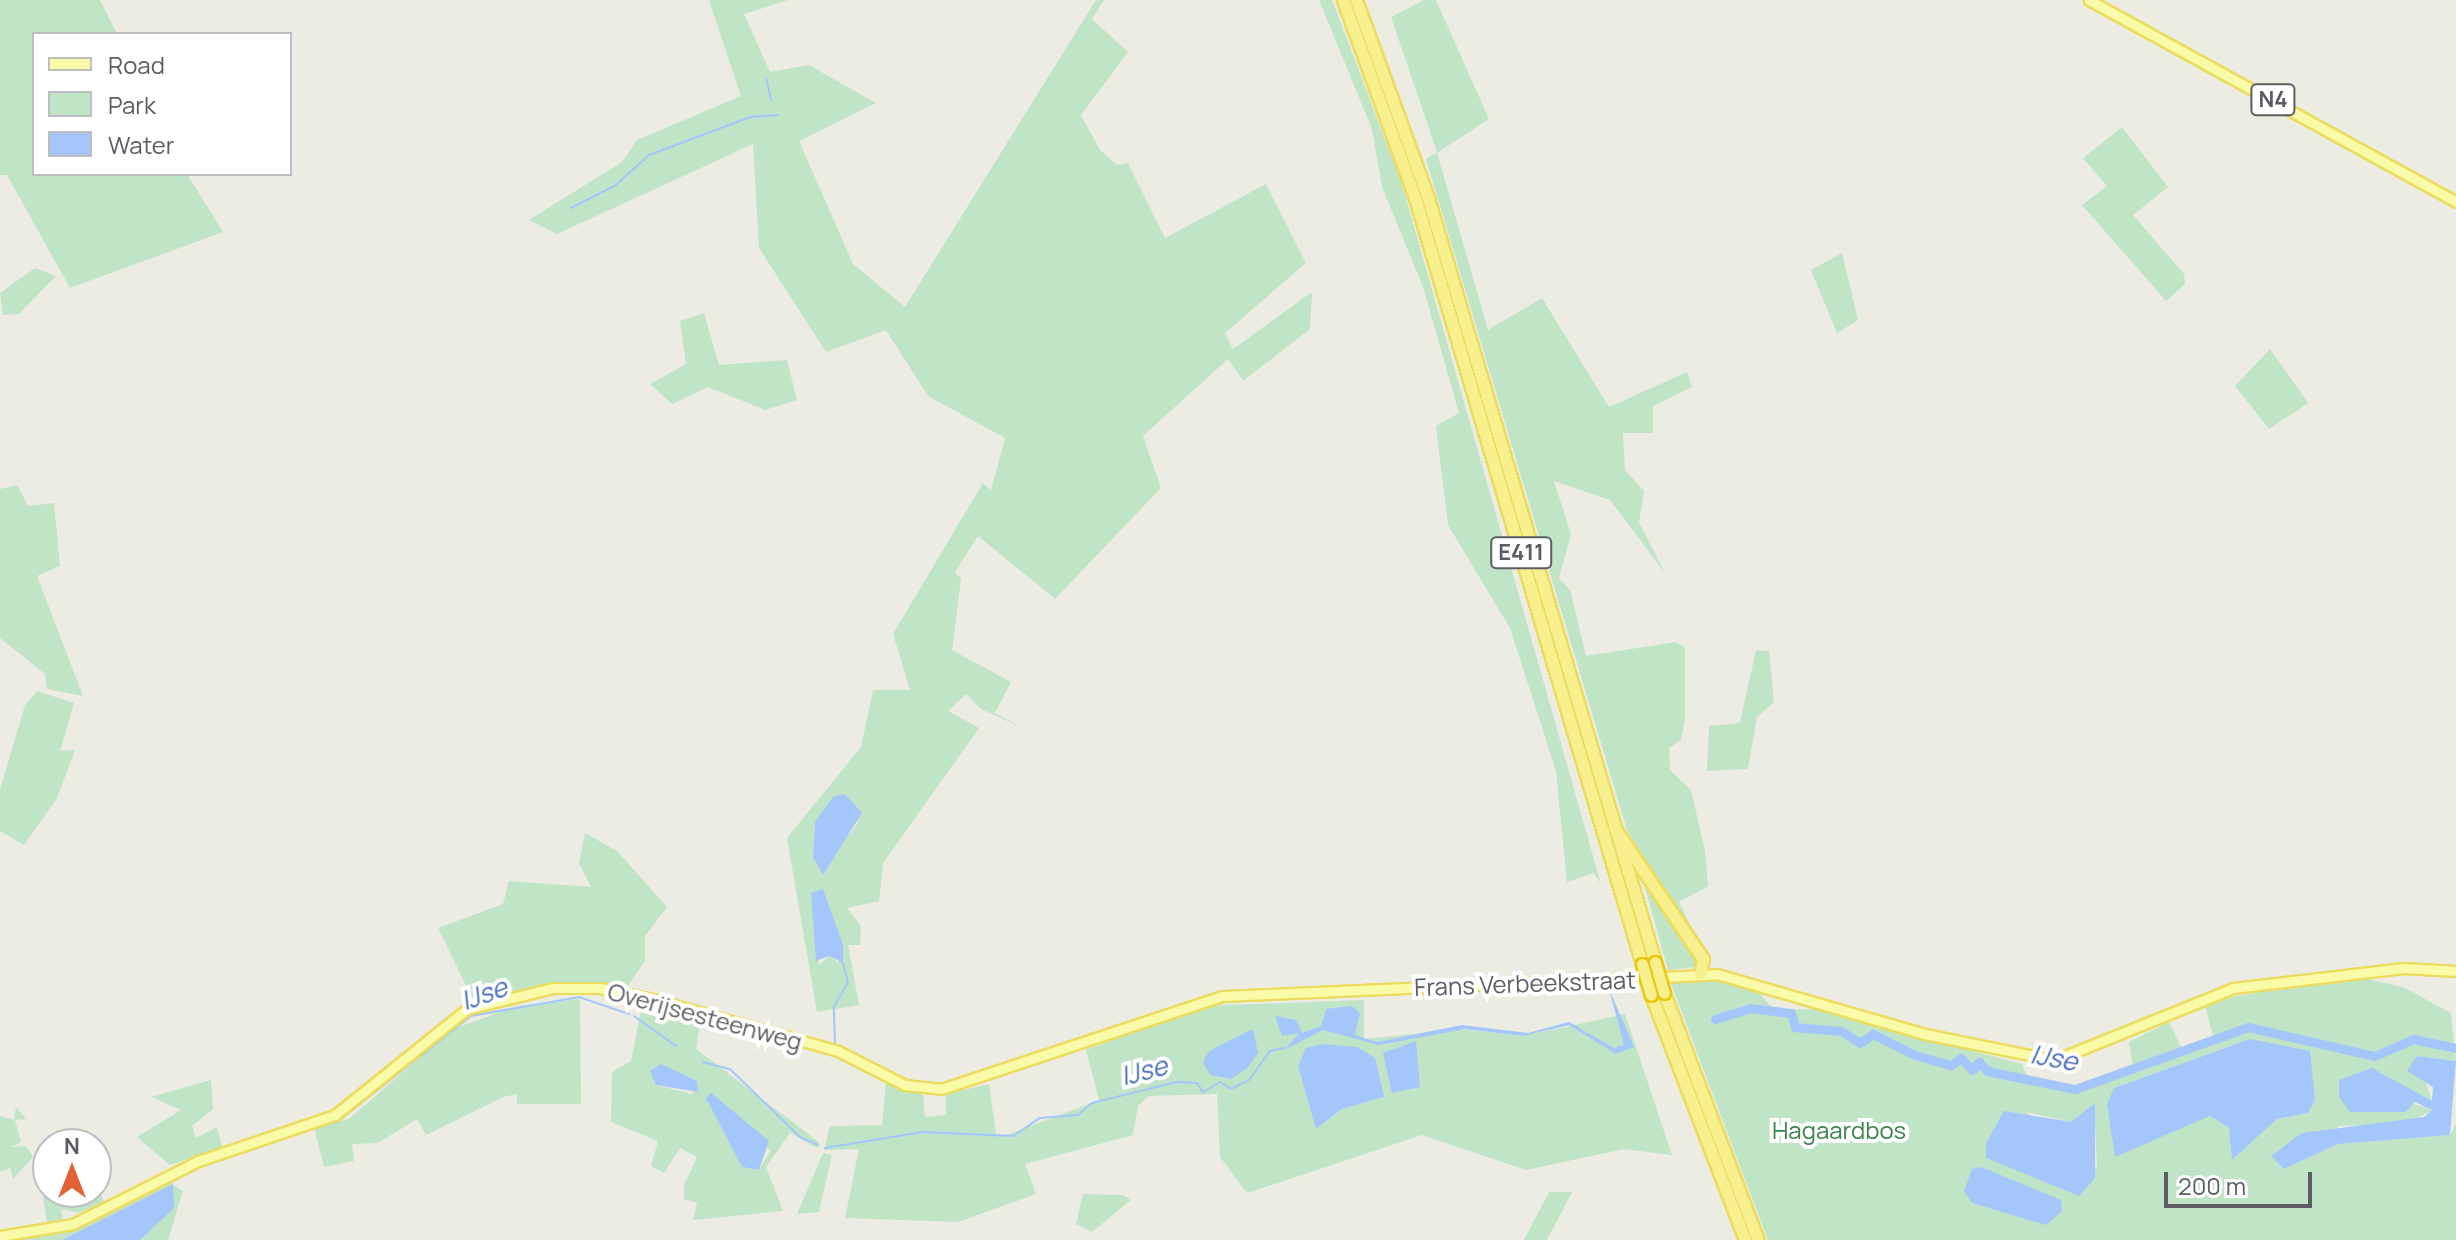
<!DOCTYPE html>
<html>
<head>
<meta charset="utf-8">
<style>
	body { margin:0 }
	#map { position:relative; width:2456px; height:1240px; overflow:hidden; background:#edece3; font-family:Manrope,sans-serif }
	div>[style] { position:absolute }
	.green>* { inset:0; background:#c0e4c6 }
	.water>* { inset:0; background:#a4c6fb }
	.stream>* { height:2px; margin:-1px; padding:0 1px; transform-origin:1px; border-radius:1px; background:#a4c6fb }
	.river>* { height:9px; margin:-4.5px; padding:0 4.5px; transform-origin:4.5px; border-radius:4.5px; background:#a4c6fb }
	.roads { filter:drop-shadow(2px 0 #ebdc5e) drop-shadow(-2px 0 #ebdc5e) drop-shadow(0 2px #ebdc5e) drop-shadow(0 -2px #ebdc5e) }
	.major>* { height:9px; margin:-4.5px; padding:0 4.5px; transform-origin:4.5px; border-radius:4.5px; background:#fafba9 }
	.highway>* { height:11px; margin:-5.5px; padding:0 5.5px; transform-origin:5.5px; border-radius:5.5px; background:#f8ef8f }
	.bridges { filter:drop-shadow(2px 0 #e6c70a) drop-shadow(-2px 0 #e6c70a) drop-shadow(0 2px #e6c70a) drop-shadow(0 -2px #e6c70a) }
	.highway-bridge>* { height:11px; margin:-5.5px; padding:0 5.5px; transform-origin:5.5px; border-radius:5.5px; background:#f8ef8f }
	span { translate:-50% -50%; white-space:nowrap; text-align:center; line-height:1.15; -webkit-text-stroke:8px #fff; paint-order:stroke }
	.shield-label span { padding:2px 6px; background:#fff; border:2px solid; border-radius:6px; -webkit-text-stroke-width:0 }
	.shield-label { font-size:22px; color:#5b5d63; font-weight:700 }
	.street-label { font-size:24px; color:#5b5d63 }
	.park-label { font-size:24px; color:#398449 }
	.water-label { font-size:26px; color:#486dbd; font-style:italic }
	.legend { position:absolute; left:32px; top:32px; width:260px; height:144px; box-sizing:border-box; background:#fff; border:2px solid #bdbec1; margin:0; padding:10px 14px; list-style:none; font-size:24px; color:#5b5d63 }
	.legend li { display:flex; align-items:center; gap:16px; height:40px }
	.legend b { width:40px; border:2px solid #bdbec1 }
	.north { position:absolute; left:32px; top:1128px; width:80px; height:80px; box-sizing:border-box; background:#fff; border:2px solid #bdbec1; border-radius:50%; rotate:0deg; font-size:22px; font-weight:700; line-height:32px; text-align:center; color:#5b5d63 }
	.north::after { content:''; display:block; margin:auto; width:28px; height:36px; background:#e16034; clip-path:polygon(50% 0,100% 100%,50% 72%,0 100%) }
	.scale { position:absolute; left:2164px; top:1172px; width:148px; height:36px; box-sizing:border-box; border:4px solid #5b5d63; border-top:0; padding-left:10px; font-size:24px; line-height:28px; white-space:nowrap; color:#5b5d63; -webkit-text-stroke:6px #fff; paint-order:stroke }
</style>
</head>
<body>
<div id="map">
	<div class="green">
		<div style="clip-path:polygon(0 0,100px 0,117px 34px,34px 34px,34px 174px,187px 174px,223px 232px,70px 288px,7px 175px,0 175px)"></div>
		<div style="clip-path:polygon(evenodd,709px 0,788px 0,744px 14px,770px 72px,809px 65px,876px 103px,799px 141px,853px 264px,905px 307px,1096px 0,1104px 0,1092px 19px,1128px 52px,1081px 115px,1100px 150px,1117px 165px,1128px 163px,1165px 238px,1266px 184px,1306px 263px,1225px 333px,1233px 349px,1312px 292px,1310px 329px,1243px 381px,1228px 359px,1143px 436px,1161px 488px,1055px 599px,978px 536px,955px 572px,961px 579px,952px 650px,1011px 682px,995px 713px,1023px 728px,981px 709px,966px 694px,948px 711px,979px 728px,883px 863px,879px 901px,847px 908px,861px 926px,860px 945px,848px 945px,859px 1005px,817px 1012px,787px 838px,861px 747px,873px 690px,910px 690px,893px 634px,983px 483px,991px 490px,1005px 438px,928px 396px,886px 330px,826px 352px,759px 248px,753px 144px,557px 234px,529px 220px,622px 162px,637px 140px,741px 96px,709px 0,815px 822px,859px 822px,835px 852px,813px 857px,815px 822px,709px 0,823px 889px,843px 944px,838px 963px,829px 956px,819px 965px,813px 925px,823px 889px)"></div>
		<div style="clip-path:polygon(1319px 0,1332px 0,1402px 184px,1601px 884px,1594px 873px,1567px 882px,1556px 771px,1510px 628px,1448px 525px,1436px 426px,1459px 413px,1423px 287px,1382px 187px,1372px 129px)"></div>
		<div style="clip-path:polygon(1424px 0,1436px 0,1489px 119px,1437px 153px,1488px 330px,1542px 298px,1609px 407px,1687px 372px,1692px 387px,1653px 406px,1653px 433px,1623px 433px,1625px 470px,1644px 491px,1639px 522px,1665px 573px,1610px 500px,1554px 481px,1571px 534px,1559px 578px,1570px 590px,1586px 656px,1676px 642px,1685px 648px,1685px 719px,1681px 740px,1669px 748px,1670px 770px,1691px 790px,1705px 851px,1708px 886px,1679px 902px,1705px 957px,1627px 830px,1426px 159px,1437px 152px,1391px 17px)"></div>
		<div style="clip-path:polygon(2122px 127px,2168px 187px,2133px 215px,2184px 274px,2185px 284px,2166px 301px,2082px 205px,2107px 186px,2083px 158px)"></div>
		<div style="clip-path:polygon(1842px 253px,1858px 320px,1837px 333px,1811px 270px)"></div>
		<div style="clip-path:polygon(35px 268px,56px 276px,19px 314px,3px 315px,0 293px)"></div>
		<div style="clip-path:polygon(704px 313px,719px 365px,787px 360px,797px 400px,765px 410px,708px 387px,672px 404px,650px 384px,686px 364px,680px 321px)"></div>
		<div style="clip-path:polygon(2270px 349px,2308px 403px,2269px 429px,2235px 386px)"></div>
		<div style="clip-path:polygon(17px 485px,28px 506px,54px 503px,60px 566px,37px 576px,83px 696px,47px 689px,45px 674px,0 638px,0 489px)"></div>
		<div style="clip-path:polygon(1756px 650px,1769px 651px,1774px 702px,1757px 717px,1748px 769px,1707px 771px,1709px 726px,1740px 723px)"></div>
		<div style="clip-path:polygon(37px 691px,74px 703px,60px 751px,75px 750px,57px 798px,24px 845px,0 831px,0 790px,25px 705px)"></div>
		<div style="clip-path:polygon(585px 833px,617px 851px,667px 907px,645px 936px,645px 961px,627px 987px,551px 983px,474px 1002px,438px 928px,503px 904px,509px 881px,591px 887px,579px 863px)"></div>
		<div style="clip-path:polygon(1641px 873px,1695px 954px,1696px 967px,1668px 970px)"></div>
		<div style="clip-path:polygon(evenodd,2357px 977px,2403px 987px,2451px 1013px,2456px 1061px,2417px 1056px,2432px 1101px,2402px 1091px,2381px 1072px,2339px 1080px,2433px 1110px,2405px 1124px,2339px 1126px,2284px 1169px,2338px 1144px,2450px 1135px,2456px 1124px,2456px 1240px,1768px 1240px,1670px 981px,1717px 981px,1757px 991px,1774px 1010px,1813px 1009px,2022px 1064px,2028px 1079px,2075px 1089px,2133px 1067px,2129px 1042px,2169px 1022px,2182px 1049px,2213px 1037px,2205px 1004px,2219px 999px,2357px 977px,2250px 1039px,2308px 1113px,2277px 1119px,2233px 1159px,2229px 1128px,2210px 1116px,2115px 1156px,2114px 1088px,2250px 1039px,2357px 977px,2094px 1104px,2097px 1168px,2026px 1112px,2071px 1122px,2094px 1104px)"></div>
		<div style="clip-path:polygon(580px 999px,581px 1104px,517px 1104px,517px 1094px,503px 1097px,426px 1135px,417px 1119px,378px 1143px,352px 1144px,354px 1161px,324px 1167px,314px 1127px,349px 1119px,453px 1029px,517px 1006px)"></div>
		<div style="clip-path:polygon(evenodd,643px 1000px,701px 1017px,696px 1049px,819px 1142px,817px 1148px,790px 1133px,766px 1167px,783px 1211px,693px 1220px,697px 1203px,684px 1199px,684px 1185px,697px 1157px,680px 1148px,664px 1173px,651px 1166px,658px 1141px,611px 1122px,612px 1072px,631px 1061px,643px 1000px,661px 1064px,697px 1081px,692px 1094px,656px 1085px,661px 1064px,643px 1000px,721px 1125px,771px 1150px,759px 1170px,742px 1167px,721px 1125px)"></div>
		<div style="clip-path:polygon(evenodd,1364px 1000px,1364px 1039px,1462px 1029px,1524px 1036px,1625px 1014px,1672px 1155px,1624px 1149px,1526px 1170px,1422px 1135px,1247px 1193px,1220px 1157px,1217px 1094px,1149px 1096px,1138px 1106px,1133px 1135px,1025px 1164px,1036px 1194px,958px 1222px,845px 1218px,859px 1149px,824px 1150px,830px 1126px,882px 1125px,886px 1082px,923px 1094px,925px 1117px,946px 1115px,946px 1094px,989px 1084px,996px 1134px,1007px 1135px,1099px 1100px,1086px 1050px,1200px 1006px,1364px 1000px,1323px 1044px,1334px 1045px,1384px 1097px,1342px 1109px,1316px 1129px,1323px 1044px)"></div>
		<div style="clip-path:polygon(211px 1080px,213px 1109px,192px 1126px,196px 1138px,217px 1127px,222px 1147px,170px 1165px,137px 1137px,181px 1110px,151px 1097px)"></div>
		<div style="clip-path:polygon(16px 1107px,26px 1119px,15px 1120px,21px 1142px,11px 1147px,26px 1146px,33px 1157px,13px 1179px,10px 1168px,0 1172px,0 1116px,14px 1120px)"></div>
		<div style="clip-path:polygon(823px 1153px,832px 1155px,819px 1212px,797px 1214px)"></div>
		<div style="clip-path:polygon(96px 1181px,104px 1202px,79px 1213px,61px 1209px,63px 1219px,47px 1224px,43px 1196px,96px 1192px)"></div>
		<div style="clip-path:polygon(169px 1182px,183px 1191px,168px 1240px,0 1240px,64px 1231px)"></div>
		<div style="clip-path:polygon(1549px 1192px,1572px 1192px,1547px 1240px,1524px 1240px)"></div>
		<div style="clip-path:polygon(1083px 1194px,1123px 1195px,1131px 1200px,1092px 1232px,1076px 1224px)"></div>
	</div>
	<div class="water">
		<div style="clip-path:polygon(845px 794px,862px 813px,823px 875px,813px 857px,815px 822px,833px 797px)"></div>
		<div style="clip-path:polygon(823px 889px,843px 944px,843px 963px,829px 956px,816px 961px,811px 893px)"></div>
		<div style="clip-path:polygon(1609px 989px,1634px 1047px,1616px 1054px,1569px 1025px,1524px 1036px,1465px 1029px,1379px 1045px,1323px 1030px,1284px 1050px,1299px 1033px,1282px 1036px,1275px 1016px,1296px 1020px,1302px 1033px,1321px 1026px,1326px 1009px,1352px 1006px,1360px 1013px,1355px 1035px,1377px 1042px,1462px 1025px,1528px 1033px,1569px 1022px,1614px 1048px,1624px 1045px)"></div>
		<div style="clip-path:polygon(1253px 1029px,1258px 1053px,1247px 1068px,1231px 1079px,1210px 1075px,1203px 1062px,1209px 1051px)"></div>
		<div style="clip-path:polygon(2250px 1039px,2310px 1051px,2315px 1100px,2308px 1113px,2277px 1119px,2232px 1160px,2229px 1128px,2210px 1116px,2115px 1157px,2107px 1104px,2114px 1088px)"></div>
		<div style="clip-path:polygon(1416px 1041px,1420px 1087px,1392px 1093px,1383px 1053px)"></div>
		<div style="clip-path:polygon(1323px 1044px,1357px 1047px,1375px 1058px,1384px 1097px,1342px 1109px,1316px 1129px,1298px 1066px,1306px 1048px)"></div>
		<div style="clip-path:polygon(2417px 1056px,2456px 1061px,2450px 1135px,2338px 1144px,2284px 1169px,2271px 1156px,2302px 1133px,2424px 1117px,2432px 1110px,2415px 1102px,2405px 1112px,2350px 1112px,2339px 1097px,2339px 1080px,2372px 1068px,2432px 1101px,2433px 1087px,2407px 1071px)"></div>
		<div style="clip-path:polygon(661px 1064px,697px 1081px,698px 1092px,656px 1085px,650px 1071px)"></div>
		<div style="clip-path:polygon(711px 1093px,769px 1141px,759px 1170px,742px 1167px,706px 1098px)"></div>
		<div style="clip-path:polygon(2095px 1103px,2095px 1178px,2079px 1196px,1986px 1158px,1986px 1143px,2004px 1111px,2071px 1122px)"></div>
		<div style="clip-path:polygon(1981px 1167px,2061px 1200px,2062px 1211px,2046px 1225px,1972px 1203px,1964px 1191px,1972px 1169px)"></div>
		<div style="clip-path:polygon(173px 1184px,174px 1208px,140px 1240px,62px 1240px)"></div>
	</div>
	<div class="stream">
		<div style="left:766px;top:78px;width:23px;rotate:77deg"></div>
		<div style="left:571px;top:208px;width:51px;rotate:-27.1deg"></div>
		<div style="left:616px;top:185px;width:45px;rotate:-42.3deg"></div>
		<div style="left:649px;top:155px;width:108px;rotate:-20.6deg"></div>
		<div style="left:750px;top:117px;width:28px;rotate:-4deg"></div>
		<div style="left:634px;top:1016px;width:52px;rotate:35.5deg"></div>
		<div style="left:835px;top:1043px;width:36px;rotate:-92deg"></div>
		<div style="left:834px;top:1007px;width:29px;rotate:-61deg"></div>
		<div style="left:848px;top:982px;width:20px;rotate:-105deg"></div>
		<div style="left:703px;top:1062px;width:28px;rotate:15deg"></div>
		<div style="left:730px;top:1069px;width:98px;rotate:44.2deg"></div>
		<div style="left:800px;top:1137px;width:20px;rotate:24deg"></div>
		<div style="left:336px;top:1123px;width:172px;rotate:-38.4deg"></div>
		<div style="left:471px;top:1016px;width:110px;rotate:-10deg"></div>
		<div style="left:579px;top:997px;width:53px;rotate:18.8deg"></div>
		<div style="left:825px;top:1148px;width:99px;rotate:-9.3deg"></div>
		<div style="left:923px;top:1132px;width:90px;rotate:2.5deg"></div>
		<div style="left:1013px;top:1136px;width:32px;rotate:-34deg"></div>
		<div style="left:1040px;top:1118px;width:38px;rotate:-5deg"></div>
		<div style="left:1078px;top:1115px;width:18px;rotate:-41deg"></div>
		<div style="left:1092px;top:1103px;width:87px;rotate:-14deg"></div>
		<div style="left:1176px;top:1082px;width:21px;rotate:3deg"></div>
		<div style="left:1197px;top:1083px;width:11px;rotate:56deg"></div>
		<div style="left:1203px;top:1092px;width:20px;rotate:-30deg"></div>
		<div style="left:1220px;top:1082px;width:13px;rotate:32deg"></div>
		<div style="left:1231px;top:1089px;width:20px;rotate:-27deg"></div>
		<div style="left:1249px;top:1080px;width:36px;rotate:-54deg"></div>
		<div style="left:1270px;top:1051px;width:14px;rotate:-12deg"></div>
	</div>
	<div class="river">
		<div style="left:1715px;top:1019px;width:37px;rotate:-17deg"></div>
		<div style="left:1750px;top:1008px;width:41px;rotate:7deg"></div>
		<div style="left:1791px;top:1013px;width:15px;rotate:74deg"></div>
		<div style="left:1795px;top:1027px;width:46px;rotate:5deg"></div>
		<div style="left:1841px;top:1031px;width:22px;rotate:32deg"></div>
		<div style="left:1860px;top:1043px;width:16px;rotate:-35deg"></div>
		<div style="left:1873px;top:1034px;width:47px;rotate:26.6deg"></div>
		<div style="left:1915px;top:1055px;width:37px;rotate:16deg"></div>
		<div style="left:1951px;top:1065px;width:12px;rotate:-35deg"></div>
		<div style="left:1961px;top:1058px;width:16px;rotate:47deg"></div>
		<div style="left:1972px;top:1070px;width:11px;rotate:-49deg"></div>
		<div style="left:1979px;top:1062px;width:12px;rotate:48deg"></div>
		<div style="left:1987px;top:1071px;width:90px;rotate:11.6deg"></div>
		<div style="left:2075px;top:1089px;width:184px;rotate:-19.7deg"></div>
		<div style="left:2248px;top:1027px;width:130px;rotate:12.9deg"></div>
		<div style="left:2375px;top:1056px;width:42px;rotate:-24.1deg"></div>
		<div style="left:2413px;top:1039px;width:44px;rotate:11.8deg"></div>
	</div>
	<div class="roads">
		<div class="major">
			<div style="left:2089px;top:0;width:419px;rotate:28.8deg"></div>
			<div style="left:0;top:1236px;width:74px;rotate:-9.3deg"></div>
			<div style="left:73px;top:1224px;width:140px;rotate:-26.7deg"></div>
			<div style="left:198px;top:1161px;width:145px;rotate:-18.6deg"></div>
			<div style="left:335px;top:1115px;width:169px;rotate:-38.8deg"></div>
			<div style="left:467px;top:1009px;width:89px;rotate:-13.7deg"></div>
			<div style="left:553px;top:988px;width:47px"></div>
			<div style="left:600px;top:988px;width:54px;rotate:11.7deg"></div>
			<div style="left:653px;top:999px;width:192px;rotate:15.7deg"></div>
			<div style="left:838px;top:1051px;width:75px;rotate:26.9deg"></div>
			<div style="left:905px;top:1085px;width:36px;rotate:6deg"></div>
			<div style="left:941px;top:1089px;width:296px;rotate:-18.3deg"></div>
			<div style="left:1222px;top:996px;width:495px;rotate:-2.5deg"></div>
			<div style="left:1717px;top:974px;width:216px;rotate:16.1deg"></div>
			<div style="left:1925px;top:1034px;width:133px;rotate:11.3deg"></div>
			<div style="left:2055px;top:1060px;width:192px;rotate:-22deg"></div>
			<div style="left:2233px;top:988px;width:172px;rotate:-6.7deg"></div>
			<div style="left:2404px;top:968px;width:52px;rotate:3.3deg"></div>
		</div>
		<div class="highway">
			<div style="left:1343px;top:0;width:214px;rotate:70deg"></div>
			<div style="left:1416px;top:201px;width:796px;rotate:73.5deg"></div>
			<div style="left:1356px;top:0;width:211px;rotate:70deg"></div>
			<div style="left:1428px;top:198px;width:797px;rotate:73.45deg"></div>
			<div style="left:1614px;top:827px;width:159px;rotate:56deg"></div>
			<div style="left:1703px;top:959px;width:15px;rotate:101deg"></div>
			<div style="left:1664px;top:993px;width:264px;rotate:69.2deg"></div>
			<div style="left:1651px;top:995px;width:262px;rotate:69deg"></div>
		</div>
	</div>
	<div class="bridges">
		<div class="highway-bridge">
			<div style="left:1655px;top:962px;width:32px;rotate:74deg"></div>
			<div style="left:1642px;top:964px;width:32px;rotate:74deg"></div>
		</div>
	</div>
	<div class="shield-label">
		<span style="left:2273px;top:100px">N4</span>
		<span style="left:1521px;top:553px">E411</span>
	</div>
	<div class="street-label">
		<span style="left:1525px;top:983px;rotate:-2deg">Frans Verbeekstraat</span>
		<span style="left:705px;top:1016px;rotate:15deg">Overijsesteenweg</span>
	</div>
	<div class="park-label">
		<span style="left:1839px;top:1130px">Hagaardbos</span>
	</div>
	<div class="water-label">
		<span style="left:484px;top:994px;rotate:-20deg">IJse</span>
		<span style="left:2054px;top:1058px;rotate:10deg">IJse</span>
		<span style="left:1144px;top:1071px;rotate:-15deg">IJse</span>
	</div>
	<ul class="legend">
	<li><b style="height:10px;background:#fafba9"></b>Road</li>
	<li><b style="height:22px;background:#c0e4c6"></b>Park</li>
	<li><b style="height:22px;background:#a4c6fb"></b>Water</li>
	</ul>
	<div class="north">N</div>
	<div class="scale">200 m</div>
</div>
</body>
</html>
